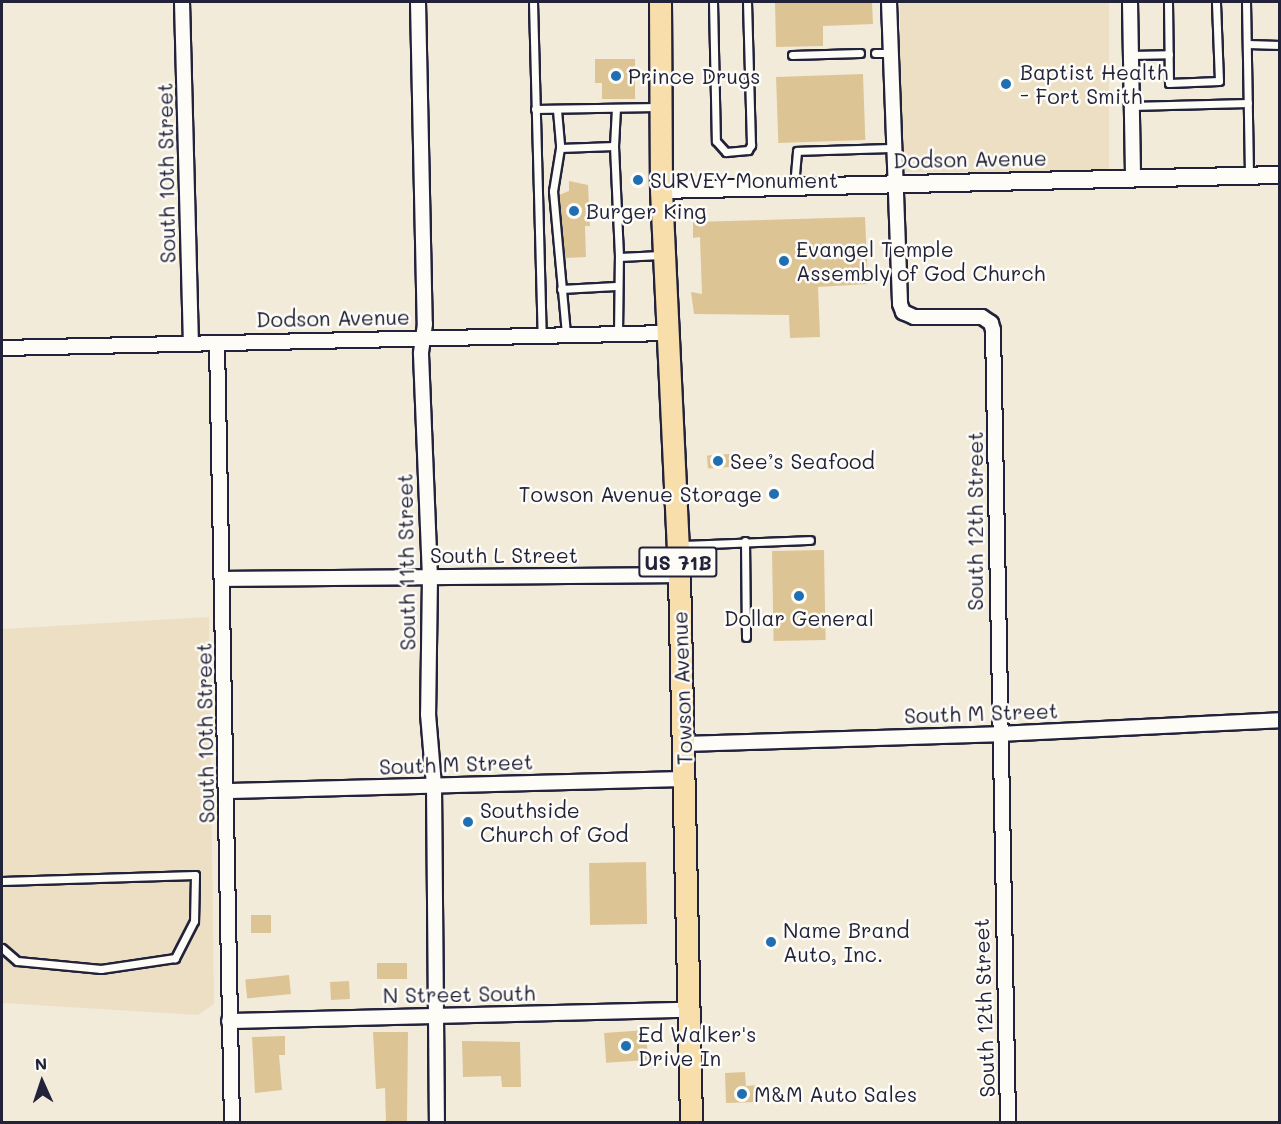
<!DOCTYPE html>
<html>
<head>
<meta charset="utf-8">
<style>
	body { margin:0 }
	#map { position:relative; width:1281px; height:1124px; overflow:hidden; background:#f3ebd9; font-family:Mali,sans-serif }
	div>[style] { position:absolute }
	.built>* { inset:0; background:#ecdfc4; transform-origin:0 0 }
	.building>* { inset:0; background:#ddc494; transform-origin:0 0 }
	.roads { filter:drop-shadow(2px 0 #22223b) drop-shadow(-2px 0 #22223b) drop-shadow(0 2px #22223b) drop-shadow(0 -2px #22223b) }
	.service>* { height:7px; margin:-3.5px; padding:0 3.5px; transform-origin:3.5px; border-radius:3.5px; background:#fdfcf7 }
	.minor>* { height:14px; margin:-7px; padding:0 7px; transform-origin:7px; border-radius:7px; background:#fdfcf7 }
	.tertiary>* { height:16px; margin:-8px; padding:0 8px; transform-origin:8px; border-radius:8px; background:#fdfcf7 }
	.primary>* { height:21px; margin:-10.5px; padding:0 10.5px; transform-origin:10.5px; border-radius:10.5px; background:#f8deab }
	.dots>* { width:16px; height:16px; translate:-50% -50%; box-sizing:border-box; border:3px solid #fdfcf7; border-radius:50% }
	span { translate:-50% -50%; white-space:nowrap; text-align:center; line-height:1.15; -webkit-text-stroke:5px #fdfcf7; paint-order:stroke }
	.shield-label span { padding:2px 4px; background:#fdfcf7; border:2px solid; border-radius:4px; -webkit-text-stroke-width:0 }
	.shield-label { font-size:20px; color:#22223b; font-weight:700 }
	.poi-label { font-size:21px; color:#22223b }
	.left { translate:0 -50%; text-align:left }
	.right { translate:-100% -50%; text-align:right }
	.street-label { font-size:21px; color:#22223b }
	.frame { position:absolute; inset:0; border:3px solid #22223b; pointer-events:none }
	.north { position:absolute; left:12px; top:1052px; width:60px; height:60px; -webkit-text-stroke:4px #fdfcf7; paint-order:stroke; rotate:357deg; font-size:16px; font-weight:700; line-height:24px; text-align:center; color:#22223b }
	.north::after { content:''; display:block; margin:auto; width:21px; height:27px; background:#22223b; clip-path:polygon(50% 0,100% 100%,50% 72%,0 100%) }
</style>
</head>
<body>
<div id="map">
	<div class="built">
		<div style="left:900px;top:2px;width:209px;height:170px"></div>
		<div style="clip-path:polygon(209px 617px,214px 1004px,198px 1015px,2px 1003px,2px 629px)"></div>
	</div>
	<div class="building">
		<div style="clip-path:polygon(775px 2px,872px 2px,873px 24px,823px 26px,823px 46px,776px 47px)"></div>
		<div style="clip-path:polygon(595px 59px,635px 59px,635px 99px,602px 99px,602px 83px,595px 83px)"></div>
		<div style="left:863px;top:74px;width:66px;height:87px;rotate:88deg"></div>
		<div style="clip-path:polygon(569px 181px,588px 185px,590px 226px,585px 226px,586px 257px,565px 258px,559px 195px,569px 191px)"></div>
		<div style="clip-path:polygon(865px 217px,868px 284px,818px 287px,820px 337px,790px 338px,789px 315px,694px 314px,691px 292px,702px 294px,700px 237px,693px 238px,693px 222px)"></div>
		<div style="left:729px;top:454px;width:13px;height:22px;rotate:86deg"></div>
		<div style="left:824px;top:550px;width:90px;height:52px;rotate:89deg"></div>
		<div style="left:646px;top:862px;width:62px;height:57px;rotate:89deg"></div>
		<div style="left:251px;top:915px;width:20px;height:18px"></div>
		<div style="left:407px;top:963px;width:16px;height:30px;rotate:90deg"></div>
		<div style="left:289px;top:975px;width:19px;height:44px;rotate:84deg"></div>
		<div style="left:349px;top:981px;width:18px;height:19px;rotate:87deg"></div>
		<div style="left:646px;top:1030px;width:30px;height:42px;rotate:86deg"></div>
		<div style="clip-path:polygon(373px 1032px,408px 1032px,407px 1122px,386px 1122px,385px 1088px,376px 1089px)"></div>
		<div style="clip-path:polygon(285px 1036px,285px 1055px,279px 1055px,282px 1090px,255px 1093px,252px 1037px)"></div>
		<div style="clip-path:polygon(462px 1041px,520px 1042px,521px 1087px,502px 1087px,501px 1076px,463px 1077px)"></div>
		<div style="clip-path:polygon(745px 1072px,746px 1086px,757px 1085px,758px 1102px,726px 1103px,725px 1073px)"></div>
	</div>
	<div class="roads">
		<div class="service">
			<div style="left:533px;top:2px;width:334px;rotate:88.5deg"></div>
			<div style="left:713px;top:2px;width:139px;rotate:88.8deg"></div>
			<div style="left:716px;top:141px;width:15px;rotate:48deg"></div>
			<div style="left:726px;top:152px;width:22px;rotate:-5deg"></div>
			<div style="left:748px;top:150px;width:6px;rotate:-59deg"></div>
			<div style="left:751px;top:145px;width:143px;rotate:-91.6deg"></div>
			<div style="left:1168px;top:2px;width:81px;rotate:89.3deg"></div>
			<div style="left:1169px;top:83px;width:50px;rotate:-2.3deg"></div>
			<div style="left:1219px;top:81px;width:79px;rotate:-92.2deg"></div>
			<div style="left:1246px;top:2px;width:173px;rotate:89deg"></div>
			<div style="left:1248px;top:44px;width:32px;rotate:2deg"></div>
			<div style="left:875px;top:53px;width:16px"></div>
			<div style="left:792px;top:55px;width:68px;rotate:-1.7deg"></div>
			<div style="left:1130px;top:55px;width:39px;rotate:-1deg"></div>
			<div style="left:1131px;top:106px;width:117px;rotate:-1.5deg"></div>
			<div style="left:535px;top:109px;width:123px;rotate:-0.9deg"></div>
			<div style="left:557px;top:110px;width:38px;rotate:85deg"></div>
			<div style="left:560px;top:148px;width:44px;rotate:99.2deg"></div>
			<div style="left:553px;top:191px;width:145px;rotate:84.8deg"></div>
			<div style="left:614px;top:146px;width:111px;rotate:87.4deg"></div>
			<div style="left:560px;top:148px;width:54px;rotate:-2.1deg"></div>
			<div style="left:614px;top:146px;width:37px;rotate:-87deg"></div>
			<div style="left:794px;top:186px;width:35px;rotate:-85deg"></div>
			<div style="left:797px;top:151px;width:98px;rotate:-1.8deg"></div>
			<div style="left:561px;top:289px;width:55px;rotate:-3.1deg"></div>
			<div style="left:618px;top:334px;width:77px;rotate:-89.3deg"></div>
			<div style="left:619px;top:257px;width:42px;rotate:-2.7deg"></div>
			<div style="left:745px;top:541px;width:96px;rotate:89.4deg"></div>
			<div style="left:680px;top:545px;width:130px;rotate:-2.2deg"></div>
			<div style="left:2px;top:881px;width:193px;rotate:-1.8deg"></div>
			<div style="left:195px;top:875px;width:46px;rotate:91.2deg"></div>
			<div style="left:194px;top:921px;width:42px;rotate:117.2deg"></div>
			<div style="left:175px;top:958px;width:75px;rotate:171.5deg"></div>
			<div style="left:101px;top:969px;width:84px;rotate:-174.6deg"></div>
			<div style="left:17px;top:961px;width:20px;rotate:-139deg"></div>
		</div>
		<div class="minor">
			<div style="left:182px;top:2px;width:341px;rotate:88.5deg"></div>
			<div style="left:418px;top:2px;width:322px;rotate:88.8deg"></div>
			<div style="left:425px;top:324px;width:30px;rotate:98deg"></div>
			<div style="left:421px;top:354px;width:223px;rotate:87.7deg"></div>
			<div style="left:430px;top:577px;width:137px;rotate:90.8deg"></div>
			<div style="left:428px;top:714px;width:72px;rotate:85.2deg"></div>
			<div style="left:434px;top:786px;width:336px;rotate:89.5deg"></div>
			<div style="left:889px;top:2px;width:302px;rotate:87.9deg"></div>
			<div style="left:900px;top:304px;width:9px;rotate:69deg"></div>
			<div style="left:903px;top:312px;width:12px;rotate:24deg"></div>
			<div style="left:914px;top:317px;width:68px"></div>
			<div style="left:982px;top:317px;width:11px;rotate:34deg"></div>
			<div style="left:991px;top:323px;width:7px;rotate:74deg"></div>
			<div style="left:993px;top:330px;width:792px;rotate:88.91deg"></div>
			<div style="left:1130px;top:2px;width:176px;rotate:89deg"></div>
			<div style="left:217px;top:343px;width:779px;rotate:88.9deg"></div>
			<div style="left:2px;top:348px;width:664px;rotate:-1.29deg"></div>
			<div style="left:222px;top:579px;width:457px;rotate:-0.5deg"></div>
			<div style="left:684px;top:744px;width:314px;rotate:-1.8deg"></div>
			<div style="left:998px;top:734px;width:282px;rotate:-2.8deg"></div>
			<div style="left:228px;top:791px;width:457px;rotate:-1.5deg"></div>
			<div style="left:229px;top:1021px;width:460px;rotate:-1.4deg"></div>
		</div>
		<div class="tertiary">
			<div style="left:661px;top:190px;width:619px;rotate:-1.39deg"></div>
		</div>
		<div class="primary">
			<div style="left:660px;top:2px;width:188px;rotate:89.7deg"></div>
			<div style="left:661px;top:190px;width:385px;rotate:87.3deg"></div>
			<div style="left:679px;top:575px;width:547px;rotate:88.74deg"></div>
		</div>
	</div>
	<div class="dots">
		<div style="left:616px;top:76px;background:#1f6fb2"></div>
		<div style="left:1006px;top:84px;background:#1f6fb2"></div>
		<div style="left:638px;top:180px;background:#1f6fb2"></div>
		<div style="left:574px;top:211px;background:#1f6fb2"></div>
		<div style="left:784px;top:261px;background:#1f6fb2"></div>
		<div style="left:718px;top:461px;background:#1f6fb2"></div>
		<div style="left:774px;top:494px;background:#1f6fb2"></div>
		<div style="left:799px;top:596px;background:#1f6fb2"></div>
		<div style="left:468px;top:822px;background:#1f6fb2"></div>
		<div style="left:771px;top:942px;background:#1f6fb2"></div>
		<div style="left:626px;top:1046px;background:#1f6fb2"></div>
		<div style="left:742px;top:1094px;background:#1f6fb2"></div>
	</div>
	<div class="shield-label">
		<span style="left:678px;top:562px">US 71B</span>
	</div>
	<div class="poi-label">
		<span class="left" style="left:1020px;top:84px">Baptist Health<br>- Fort Smith</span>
		<span class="left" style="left:628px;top:76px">Prince Drugs</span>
		<span class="left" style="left:650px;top:180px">SURVEY Monument</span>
		<span class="left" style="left:586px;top:211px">Burger King</span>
		<span class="left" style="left:796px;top:261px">Evangel Temple<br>Assembly of God Church</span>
		<span class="left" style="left:730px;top:461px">See’s Seafood</span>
		<span class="right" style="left:762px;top:494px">Towson Avenue Storage</span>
		<span style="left:799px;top:618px">Dollar General</span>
		<span class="left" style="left:480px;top:822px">Southside<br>Church of God</span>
		<span class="left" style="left:783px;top:942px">Name Brand<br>Auto, Inc.</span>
		<span class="left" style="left:638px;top:1046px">Ed Walker's<br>Drive In</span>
		<span class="left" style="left:754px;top:1094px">M&amp;M Auto Sales</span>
	</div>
	<div class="street-label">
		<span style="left:970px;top:159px;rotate:-1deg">Dodson Avenue</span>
		<span style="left:166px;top:173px;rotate:-91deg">South 10th Street</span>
		<span style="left:333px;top:318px;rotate:-1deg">Dodson Avenue</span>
		<span style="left:975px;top:521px;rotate:-90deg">South 12th Street</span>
		<span style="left:504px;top:555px">South L Street</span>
		<span style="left:406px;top:562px;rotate:-91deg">South 11th Street</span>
		<span style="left:682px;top:688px;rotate:-92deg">Towson Avenue</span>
		<span style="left:981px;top:713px;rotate:-2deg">South M Street</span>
		<span style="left:205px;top:733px;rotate:-91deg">South 10th Street</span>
		<span style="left:456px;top:764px;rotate:-2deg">South M Street</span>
		<span style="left:459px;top:994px;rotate:-1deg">N Street South</span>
		<span style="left:984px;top:1008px;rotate:-92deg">South 12th Street</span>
	</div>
	<div class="frame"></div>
	<div class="north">N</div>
</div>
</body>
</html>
